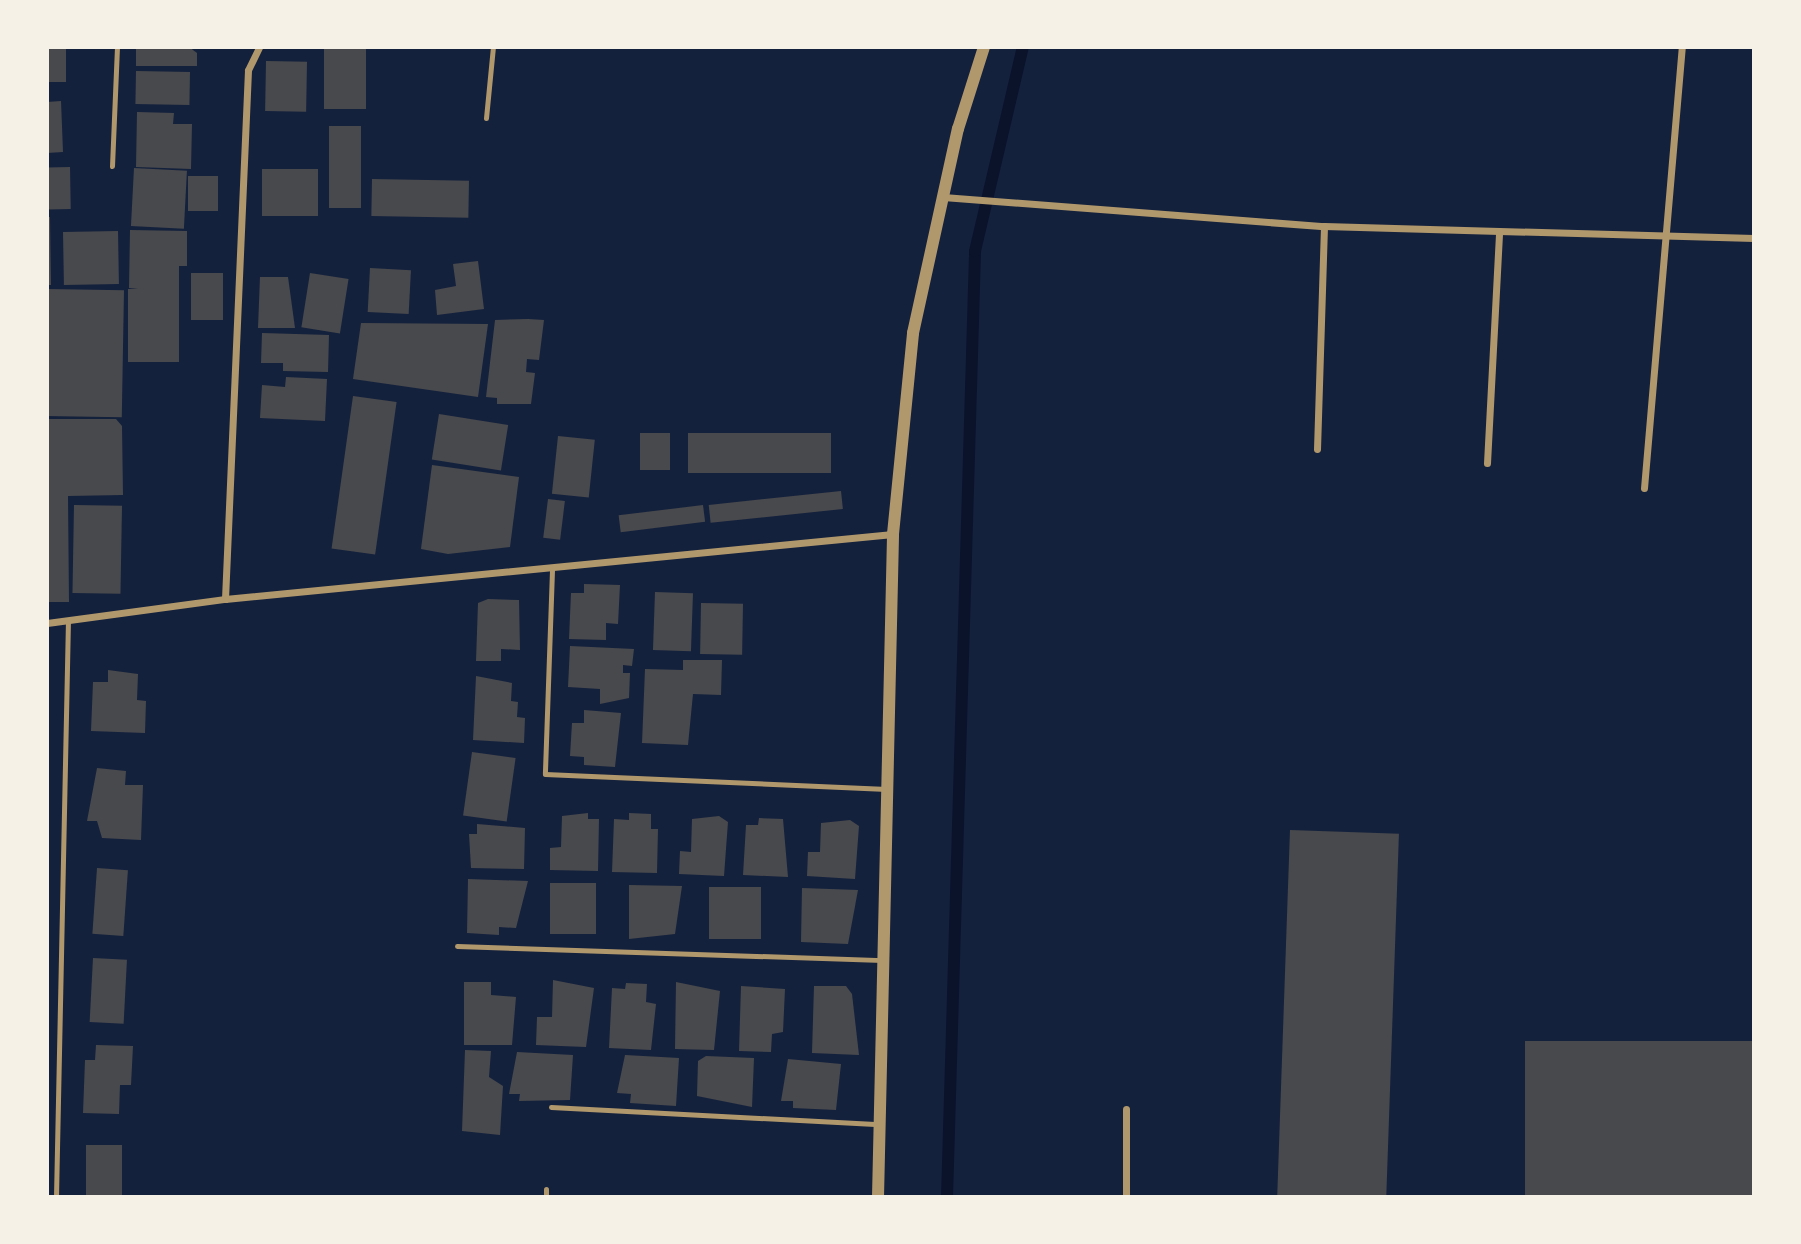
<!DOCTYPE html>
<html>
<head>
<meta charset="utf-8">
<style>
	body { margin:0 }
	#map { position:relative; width:1801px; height:1244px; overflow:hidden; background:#14213d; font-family:"Playfair Display",serif }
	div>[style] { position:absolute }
	.stream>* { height:12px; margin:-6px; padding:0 6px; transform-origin:6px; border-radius:6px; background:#0b132b }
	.building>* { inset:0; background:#48494c; transform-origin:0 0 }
	.service>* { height:5px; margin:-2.5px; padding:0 2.5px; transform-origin:2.5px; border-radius:2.5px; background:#b1986c }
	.minor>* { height:7px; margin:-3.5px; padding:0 3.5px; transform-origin:3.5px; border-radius:3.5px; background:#b1986c }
	.tertiary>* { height:12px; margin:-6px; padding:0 6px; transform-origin:6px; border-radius:6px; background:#b1986c }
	span { translate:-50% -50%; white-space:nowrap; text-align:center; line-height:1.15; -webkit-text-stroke:7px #f6f1e7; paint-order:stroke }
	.frame { position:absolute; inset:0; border:49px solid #f6f1e7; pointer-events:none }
</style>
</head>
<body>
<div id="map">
	<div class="stream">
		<div style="left:947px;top:1197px;width:946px;rotate:-88.3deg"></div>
		<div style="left:975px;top:251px;width:210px;rotate:-76.8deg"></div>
	</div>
	<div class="building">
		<div style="left:47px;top:47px;width:19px;height:35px"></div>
		<div style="clip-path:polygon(136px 47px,189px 47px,197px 53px,197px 66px,136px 66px)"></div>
		<div style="left:324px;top:47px;width:42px;height:62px"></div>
		<div style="left:266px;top:61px;width:41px;height:50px;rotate:1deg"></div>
		<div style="left:136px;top:71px;width:54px;height:33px;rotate:1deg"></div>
		<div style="clip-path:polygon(61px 101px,63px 152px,47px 153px,47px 102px)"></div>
		<div style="clip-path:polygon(137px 112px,174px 113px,173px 124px,192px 124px,191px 169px,136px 167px)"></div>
		<div style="left:329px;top:126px;width:32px;height:82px"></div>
		<div style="left:70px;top:167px;width:42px;height:23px;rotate:89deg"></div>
		<div style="left:134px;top:168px;width:53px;height:58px;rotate:3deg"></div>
		<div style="left:262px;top:169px;width:56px;height:47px"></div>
		<div style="left:188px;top:176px;width:30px;height:35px"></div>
		<div style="left:372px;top:179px;width:97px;height:37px;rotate:1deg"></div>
		<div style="clip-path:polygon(47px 217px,50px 217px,51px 285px,47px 285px)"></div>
		<div style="clip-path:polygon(130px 230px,187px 231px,187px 266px,179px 266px,179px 362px,128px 362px,128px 289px,138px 289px,129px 288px)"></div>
		<div style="left:118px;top:231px;width:53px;height:55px;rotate:89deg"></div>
		<div style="clip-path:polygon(478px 261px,484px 309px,437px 315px,435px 290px,456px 286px,453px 264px)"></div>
		<div style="left:370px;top:268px;width:41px;height:44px;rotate:3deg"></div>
		<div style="left:191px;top:273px;width:32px;height:47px"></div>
		<div style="left:310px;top:273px;width:39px;height:55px;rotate:9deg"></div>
		<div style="clip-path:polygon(260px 277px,288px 277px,295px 328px,258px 328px)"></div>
		<div style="left:47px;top:289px;width:77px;height:127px;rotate:1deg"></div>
		<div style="clip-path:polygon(528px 319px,544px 320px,539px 360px,527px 359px,526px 372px,535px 373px,531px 404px,497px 404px,497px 398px,486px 397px,495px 320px)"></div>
		<div style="clip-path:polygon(361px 323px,488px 324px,478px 397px,353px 379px)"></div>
		<div style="clip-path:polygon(262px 333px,329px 335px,328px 372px,283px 371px,283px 363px,261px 363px)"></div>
		<div style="clip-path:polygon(286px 377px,327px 379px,325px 421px,260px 418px,262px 385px,285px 387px)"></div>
		<div style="left:353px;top:396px;width:44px;height:154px;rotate:8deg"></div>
		<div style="left:439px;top:414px;width:70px;height:46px;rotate:9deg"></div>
		<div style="clip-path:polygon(47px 419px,116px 419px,122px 426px,123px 495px,68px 496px,69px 602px,47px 602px)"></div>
		<div style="left:640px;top:433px;width:30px;height:37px"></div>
		<div style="left:831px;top:433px;width:40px;height:143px;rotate:90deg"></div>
		<div style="left:558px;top:436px;width:37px;height:58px;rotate:6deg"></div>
		<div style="clip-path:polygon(432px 465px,519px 477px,510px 547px,448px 554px,421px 549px)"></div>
		<div style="left:841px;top:491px;width:18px;height:133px;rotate:84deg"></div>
		<div style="left:548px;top:499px;width:17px;height:39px;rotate:7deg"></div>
		<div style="left:74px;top:505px;width:48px;height:88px;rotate:1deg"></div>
		<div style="left:703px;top:505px;width:17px;height:85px;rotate:83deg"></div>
		<div style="clip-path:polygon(584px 584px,620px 585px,618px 624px,606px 623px,606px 640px,569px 639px,571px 593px,584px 593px)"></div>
		<div style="left:655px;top:592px;width:38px;height:58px;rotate:2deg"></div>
		<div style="clip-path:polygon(488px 599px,519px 600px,520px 650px,501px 649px,501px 661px,476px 661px,478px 603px)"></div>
		<div style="left:701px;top:603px;width:42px;height:51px;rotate:1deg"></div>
		<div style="clip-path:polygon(570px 646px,634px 649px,632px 666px,623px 665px,623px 673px,630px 673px,629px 698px,600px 704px,600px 689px,568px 687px)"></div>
		<div style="clip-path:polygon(683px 660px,722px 660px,721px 695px,693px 694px,688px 745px,642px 743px,645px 669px,683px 670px)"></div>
		<div style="clip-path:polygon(108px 670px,138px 674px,137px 700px,146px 701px,145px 733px,91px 731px,93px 682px,108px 682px)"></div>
		<div style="clip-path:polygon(476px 676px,512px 683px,511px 701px,518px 702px,517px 717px,525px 718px,524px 743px,473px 740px)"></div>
		<div style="clip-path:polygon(584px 710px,621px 713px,615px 767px,584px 765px,584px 757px,570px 756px,572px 723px,584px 723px)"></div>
		<div style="left:472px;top:752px;width:44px;height:64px;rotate:8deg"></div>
		<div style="clip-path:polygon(97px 768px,126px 771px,125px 785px,143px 785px,141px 840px,102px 838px,97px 821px,87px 821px)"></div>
		<div style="clip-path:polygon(588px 813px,588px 819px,599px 819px,598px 871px,550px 870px,550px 848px,561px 847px,562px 816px)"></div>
		<div style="clip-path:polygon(629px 813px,651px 814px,651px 829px,658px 829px,657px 873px,612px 872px,614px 819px,629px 820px)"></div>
		<div style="clip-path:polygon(719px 816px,728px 822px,724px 876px,679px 874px,680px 851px,691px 852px,692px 819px)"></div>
		<div style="clip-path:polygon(759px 818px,783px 819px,788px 877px,743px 875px,746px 825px,758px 825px)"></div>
		<div style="clip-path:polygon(850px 820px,859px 826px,855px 879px,807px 876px,808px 852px,820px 852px,821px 823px)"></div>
		<div style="clip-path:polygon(477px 824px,525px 828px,524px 869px,471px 868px,469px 834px,477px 834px)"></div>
		<div style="left:1290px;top:830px;width:109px;height:367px;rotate:2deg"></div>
		<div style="left:97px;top:868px;width:31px;height:66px;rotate:4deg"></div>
		<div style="clip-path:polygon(468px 879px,528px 881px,516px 928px,499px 927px,499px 935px,467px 933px)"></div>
		<div style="left:550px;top:883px;width:46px;height:51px"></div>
		<div style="clip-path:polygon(629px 885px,682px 886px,675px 934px,629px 939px)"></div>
		<div style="left:709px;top:887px;width:52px;height:52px"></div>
		<div style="clip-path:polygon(802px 888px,858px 890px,848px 944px,801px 942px)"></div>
		<div style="left:93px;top:958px;width:34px;height:64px;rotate:3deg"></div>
		<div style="clip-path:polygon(553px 980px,594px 988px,586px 1047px,536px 1045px,537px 1017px,552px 1017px)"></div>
		<div style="clip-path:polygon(464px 982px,491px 982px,491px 995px,516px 997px,512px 1045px,464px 1045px)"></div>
		<div style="clip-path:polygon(676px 982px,720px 991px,714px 1050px,675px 1049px)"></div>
		<div style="clip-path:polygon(626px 983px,647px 984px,646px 1002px,656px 1004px,651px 1050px,609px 1048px,612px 988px,625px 989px)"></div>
		<div style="clip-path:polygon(741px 986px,785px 989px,783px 1032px,772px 1034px,771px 1052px,739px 1051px)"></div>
		<div style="clip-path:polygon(814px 986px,846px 986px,852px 994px,859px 1055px,812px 1053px)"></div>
		<div style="left:1754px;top:1041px;width:156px;height:229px;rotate:90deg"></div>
		<div style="clip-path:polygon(96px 1045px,133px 1046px,131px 1085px,120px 1085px,119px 1114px,83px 1113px,85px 1060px,95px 1060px)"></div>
		<div style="clip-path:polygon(465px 1050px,491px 1051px,489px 1077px,503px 1086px,500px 1135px,462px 1131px)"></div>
		<div style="clip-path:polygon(517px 1052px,573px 1055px,570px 1100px,519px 1101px,520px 1094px,509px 1094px)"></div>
		<div style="clip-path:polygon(625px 1055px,679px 1058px,676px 1106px,630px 1103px,631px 1094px,617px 1093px)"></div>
		<div style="clip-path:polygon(706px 1056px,754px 1058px,752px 1107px,697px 1096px,698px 1061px)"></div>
		<div style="clip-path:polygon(788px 1059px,841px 1064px,836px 1110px,793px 1108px,793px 1101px,781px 1101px)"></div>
		<div style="left:86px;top:1145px;width:36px;height:52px"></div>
	</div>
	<div class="service">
		<div style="left:486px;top:118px;width:71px;rotate:-84.4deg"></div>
		<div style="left:112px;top:166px;width:119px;rotate:-87.6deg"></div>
		<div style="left:552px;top:570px;width:204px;rotate:92deg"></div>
		<div style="left:545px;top:774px;width:342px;rotate:2.5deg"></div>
		<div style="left:457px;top:946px;width:426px;rotate:1.9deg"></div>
		<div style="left:551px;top:1107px;width:329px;rotate:3deg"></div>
		<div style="left:56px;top:1197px;width:577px;rotate:-88.81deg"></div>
		<div style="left:546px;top:1197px;width:8px;rotate:-90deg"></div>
	</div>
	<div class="minor">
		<div style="left:943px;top:197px;width:382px;rotate:4.4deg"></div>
		<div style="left:1324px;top:226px;width:430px;rotate:1.6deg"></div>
		<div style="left:1317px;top:449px;width:223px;rotate:-88.2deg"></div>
		<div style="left:1487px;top:463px;width:232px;rotate:-87deg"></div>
		<div style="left:1644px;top:488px;width:443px;rotate:-85.1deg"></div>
		<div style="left:225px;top:599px;width:529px;rotate:-87.51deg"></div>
		<div style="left:248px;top:70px;width:25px;rotate:-64deg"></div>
		<div style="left:47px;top:623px;width:180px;rotate:-7.7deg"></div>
		<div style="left:225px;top:599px;width:671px;rotate:-5.56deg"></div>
		<div style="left:1126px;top:1109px;width:88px;rotate:90deg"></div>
	</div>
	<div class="tertiary">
		<div style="left:878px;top:1197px;width:663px;rotate:-88.7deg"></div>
		<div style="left:893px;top:534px;width:202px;rotate:-84.3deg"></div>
		<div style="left:913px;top:333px;width:209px;rotate:-77.6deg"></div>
		<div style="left:958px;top:129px;width:86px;rotate:-72.4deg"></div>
	</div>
	<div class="frame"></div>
</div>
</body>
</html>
